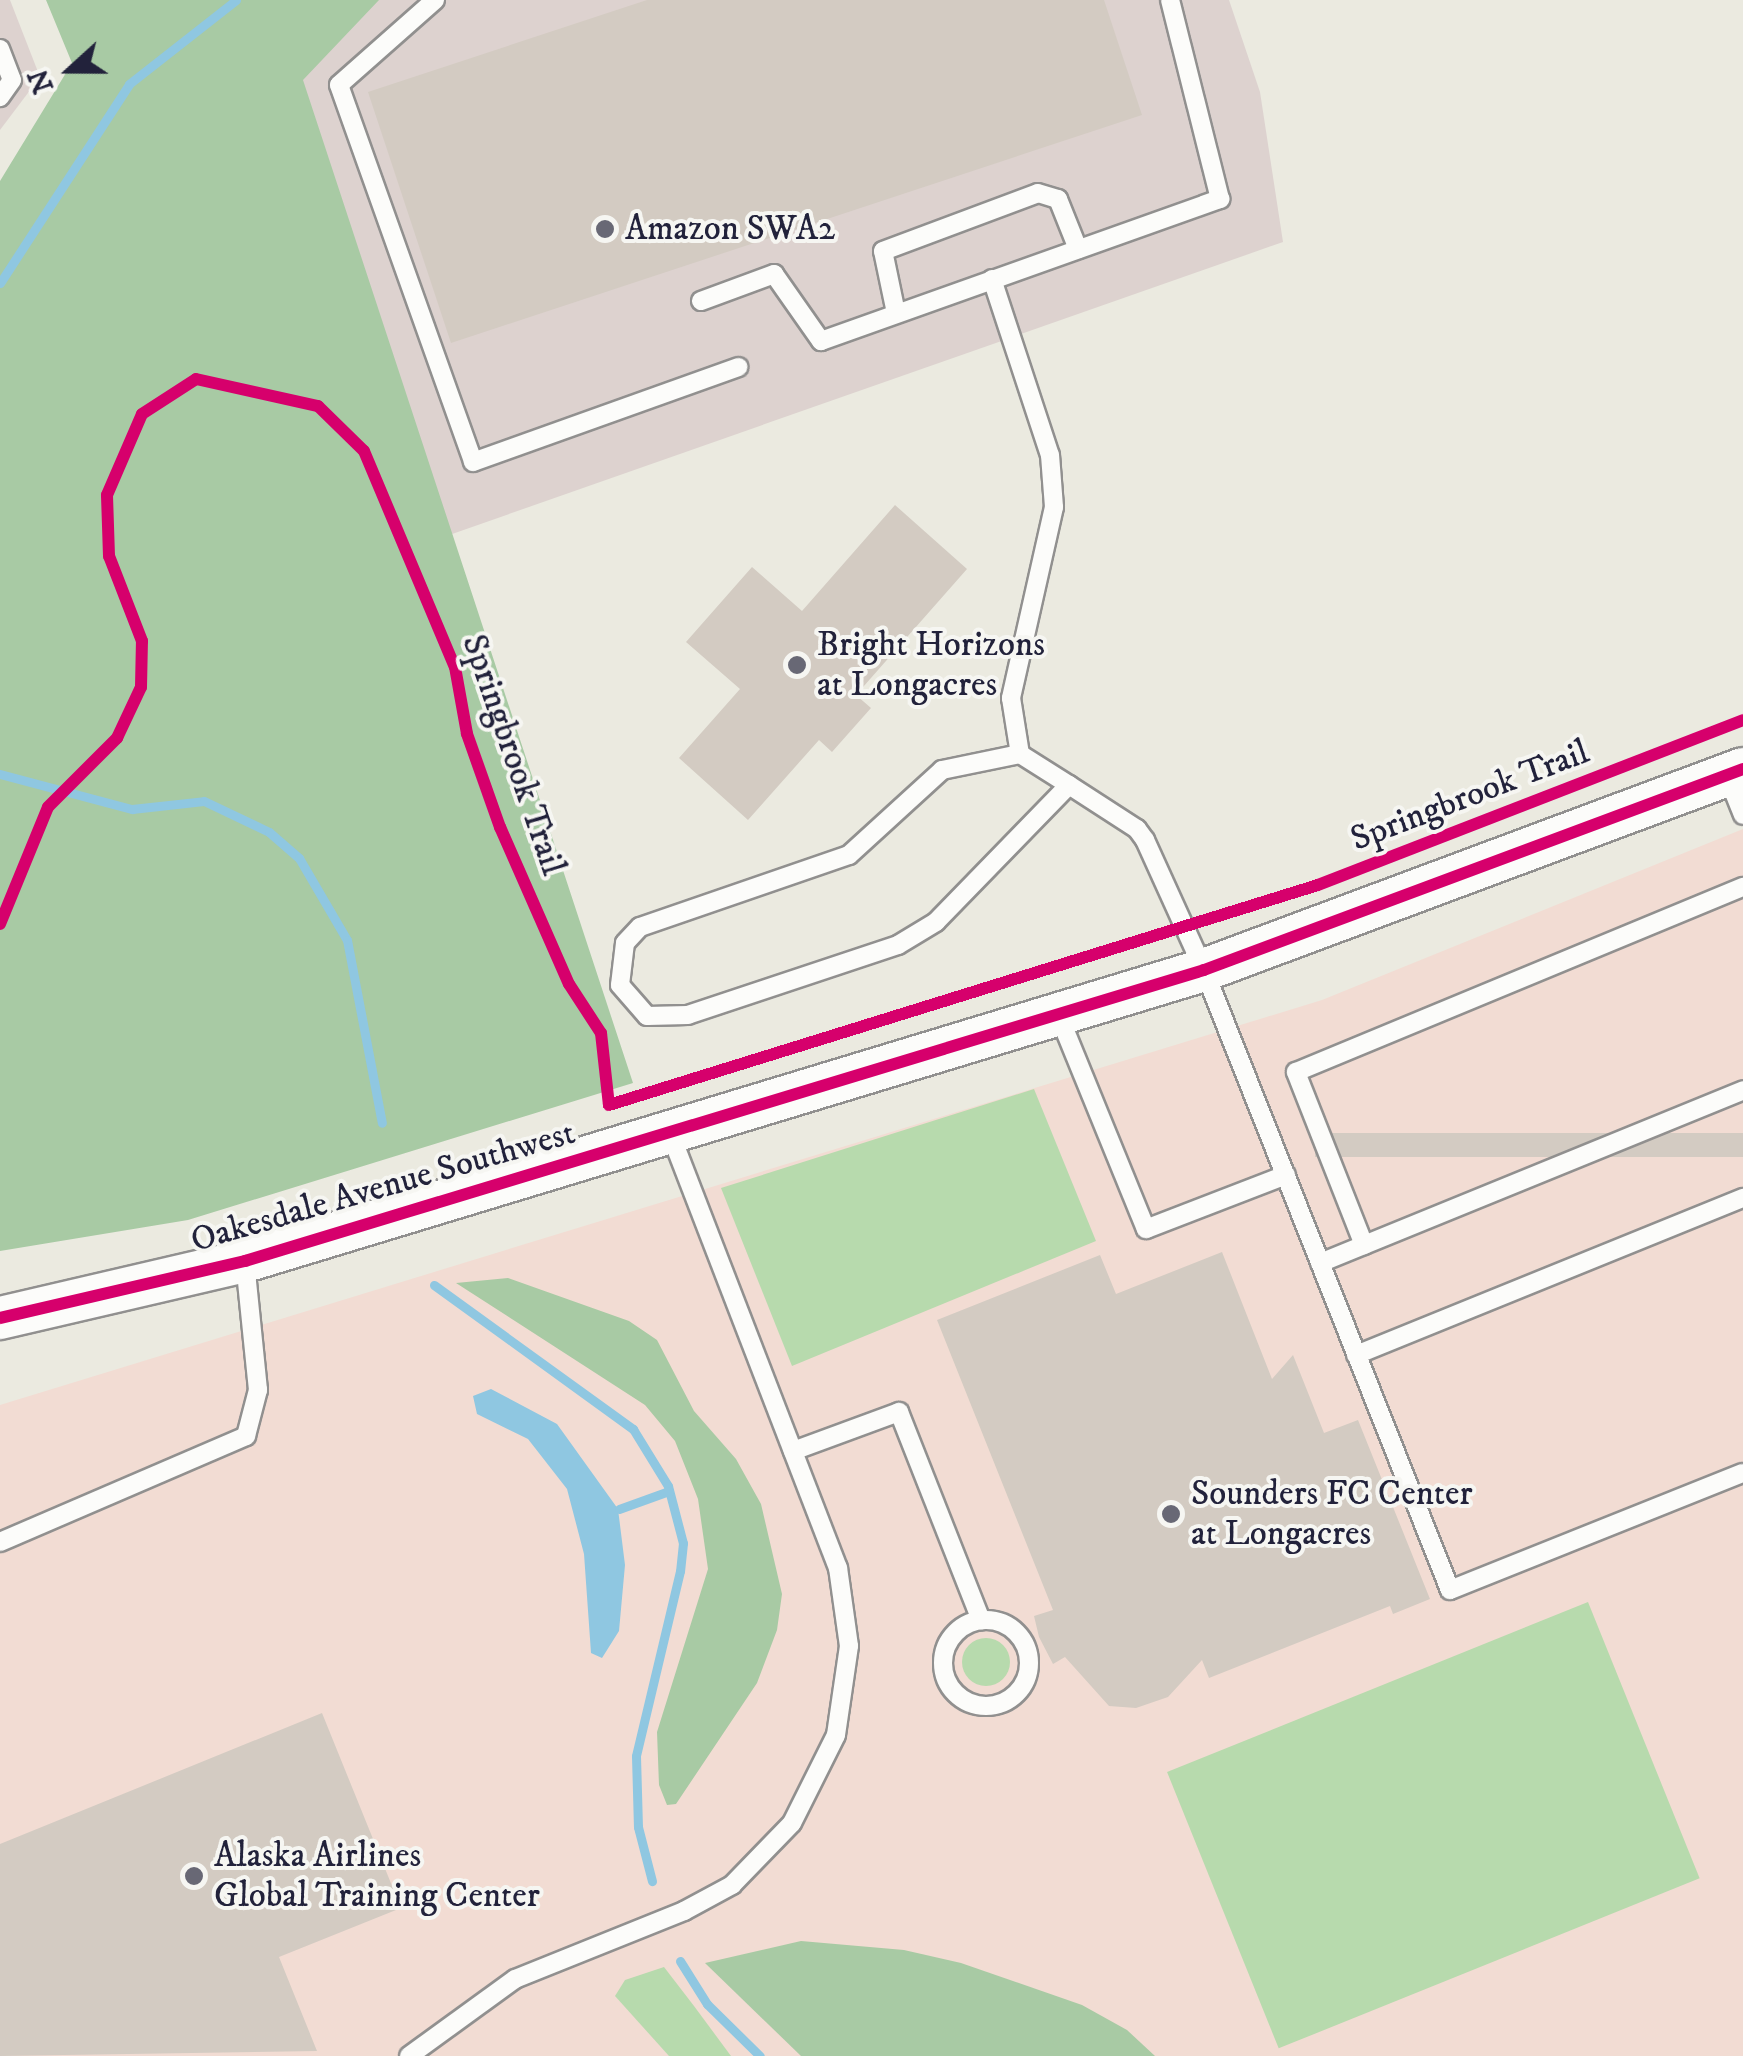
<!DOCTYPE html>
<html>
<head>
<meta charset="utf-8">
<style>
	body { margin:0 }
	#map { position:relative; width:1743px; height:2056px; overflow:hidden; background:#ebeae0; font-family:"IM FELL DW Pica",serif }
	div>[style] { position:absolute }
	.built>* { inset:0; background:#f2dcd3 }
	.industrial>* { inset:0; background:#ddd2cf }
	.green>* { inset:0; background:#b7daad; transform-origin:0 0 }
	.round { border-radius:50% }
	.forest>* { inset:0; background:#a8caa4 }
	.water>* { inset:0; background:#8fc7e1 }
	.stream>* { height:9px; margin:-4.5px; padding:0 4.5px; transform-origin:4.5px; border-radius:4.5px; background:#8fc7e1 }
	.building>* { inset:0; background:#d3cbc2; transform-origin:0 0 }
	.roads { filter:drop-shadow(2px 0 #91908f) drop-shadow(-2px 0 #91908f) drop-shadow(0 2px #91908f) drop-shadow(0 -2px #91908f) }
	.service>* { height:18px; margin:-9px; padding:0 9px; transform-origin:9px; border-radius:9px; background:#fcfcfa }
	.service>.ring { margin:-9px; padding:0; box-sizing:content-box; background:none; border:18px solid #fcfcfa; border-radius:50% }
	.tertiary>* { height:42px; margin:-21px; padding:0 21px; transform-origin:21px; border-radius:21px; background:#fcfcfa }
	.cycleway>* { height:12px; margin:-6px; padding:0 6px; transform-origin:6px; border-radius:6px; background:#d6006c }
	.dots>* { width:28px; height:28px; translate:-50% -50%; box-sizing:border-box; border:5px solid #f6f6f2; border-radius:50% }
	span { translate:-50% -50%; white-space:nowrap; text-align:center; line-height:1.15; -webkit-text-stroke:8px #f6f6f2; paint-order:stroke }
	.poi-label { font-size:35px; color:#22223b }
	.left { translate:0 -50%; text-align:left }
	.street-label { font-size:35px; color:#22223b }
	.north { position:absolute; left:20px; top:20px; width:100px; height:100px; -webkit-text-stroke:8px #f6f6f2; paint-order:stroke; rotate:249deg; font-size:28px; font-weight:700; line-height:40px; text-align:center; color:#22223b }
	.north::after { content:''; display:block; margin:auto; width:35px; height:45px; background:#22223b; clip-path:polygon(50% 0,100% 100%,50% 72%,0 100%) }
</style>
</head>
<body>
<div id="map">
	<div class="built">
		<div style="clip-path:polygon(1743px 829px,1743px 2056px,0 2056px,0 1405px,1322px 1000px)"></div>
	</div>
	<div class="industrial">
		<div style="clip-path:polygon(0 0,10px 0,40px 77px,0 130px)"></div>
		<div style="clip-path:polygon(341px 0,1229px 0,1260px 92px,1283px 242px,435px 540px,268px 78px)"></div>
	</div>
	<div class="green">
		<div style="clip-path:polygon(1034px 1089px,1096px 1241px,792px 1366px,721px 1188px)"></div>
		<div style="left:1588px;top:1602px;width:298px;height:454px;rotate:68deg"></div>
		<div class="round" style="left:962px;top:1638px;width:48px;height:48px"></div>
		<div style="clip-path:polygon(664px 1967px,694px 2006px,731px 2056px,669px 2056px,615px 1996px,625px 1980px)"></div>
	</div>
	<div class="forest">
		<div style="clip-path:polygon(46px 0,379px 0,303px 80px,633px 1083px,188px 1220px,0 1251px,0 181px,72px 63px)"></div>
		<div style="clip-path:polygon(508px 1278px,629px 1321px,657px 1340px,694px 1411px,736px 1459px,761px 1504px,782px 1594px,777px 1630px,757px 1683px,676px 1804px,667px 1805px,659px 1785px,657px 1732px,708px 1569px,698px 1499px,675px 1441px,645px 1405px,456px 1283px)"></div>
		<div style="clip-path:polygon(801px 1941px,904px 1950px,961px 1963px,1082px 2005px,1127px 2030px,1155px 2056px,801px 2056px,705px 1963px)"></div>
	</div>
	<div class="water">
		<div style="clip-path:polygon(491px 1389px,557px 1424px,618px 1509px,625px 1565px,619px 1631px,602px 1658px,591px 1653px,584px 1554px,567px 1489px,528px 1439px,477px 1414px,473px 1396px)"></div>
	</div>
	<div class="stream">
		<div style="left:0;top:283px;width:237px;rotate:-57deg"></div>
		<div style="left:129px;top:84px;width:136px;rotate:-38.1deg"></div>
		<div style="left:0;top:774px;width:137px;rotate:14.9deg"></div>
		<div style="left:132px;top:809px;width:72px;rotate:-6.3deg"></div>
		<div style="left:204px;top:801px;width:72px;rotate:25.5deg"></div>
		<div style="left:269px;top:832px;width:40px;rotate:41deg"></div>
		<div style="left:299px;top:858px;width:95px;rotate:59.7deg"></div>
		<div style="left:347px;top:940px;width:186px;rotate:79.2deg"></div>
		<div style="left:434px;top:1285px;width:246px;rotate:35.9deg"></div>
		<div style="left:633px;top:1429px;width:67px;rotate:58.4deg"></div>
		<div style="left:668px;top:1486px;width:59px;rotate:75.3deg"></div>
		<div style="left:683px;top:1543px;width:28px;rotate:96deg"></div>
		<div style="left:680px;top:1571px;width:190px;rotate:103.4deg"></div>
		<div style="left:636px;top:1756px;width:71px;rotate:88.4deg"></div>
		<div style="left:638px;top:1827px;width:56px;rotate:75.5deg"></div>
		<div style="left:619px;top:1509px;width:53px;rotate:-19.8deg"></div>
		<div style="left:680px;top:1961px;width:51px;rotate:57.9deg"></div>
		<div style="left:707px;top:2004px;width:74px;rotate:44.5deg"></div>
	</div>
	<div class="building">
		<div style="clip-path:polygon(647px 0,1104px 0,1142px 115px,451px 343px,368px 92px)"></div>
		<div style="clip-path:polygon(895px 505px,967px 569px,856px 695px,871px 708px,832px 752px,819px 740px,748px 820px,679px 758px,740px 689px,686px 642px,752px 567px,802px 611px)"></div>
		<div style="left:1743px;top:1133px;width:24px;height:428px;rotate:90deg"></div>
		<div style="clip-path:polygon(1222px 1252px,1272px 1379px,1293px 1355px,1324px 1433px,1358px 1420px,1430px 1599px,1393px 1614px,1390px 1606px,1209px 1678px,1202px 1660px,1168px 1697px,1136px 1708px,1109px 1706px,1065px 1657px,1053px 1664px,1039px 1637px,1034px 1616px,1053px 1610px,937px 1320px,1100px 1255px,1116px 1294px)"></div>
		<div style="clip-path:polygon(322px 1713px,401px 1908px,279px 1957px,317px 2051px,0 2056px,0 1844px)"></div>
	</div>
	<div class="roads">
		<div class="service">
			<div style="left:435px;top:0;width:128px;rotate:138.5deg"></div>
			<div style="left:339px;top:85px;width:400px;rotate:70.4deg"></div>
			<div style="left:473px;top:462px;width:282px;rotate:-19.7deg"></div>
			<div style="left:0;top:49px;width:33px;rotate:69deg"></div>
			<div style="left:12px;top:80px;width:21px;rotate:125deg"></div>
			<div style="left:992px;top:279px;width:185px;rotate:71.8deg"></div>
			<div style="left:1050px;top:455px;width:52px;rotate:85.6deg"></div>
			<div style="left:1054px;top:507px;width:196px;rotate:102.7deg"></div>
			<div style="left:1011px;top:698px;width:57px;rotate:80.9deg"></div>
			<div style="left:701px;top:301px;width:78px;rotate:-20.3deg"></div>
			<div style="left:774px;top:274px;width:82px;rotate:55deg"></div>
			<div style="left:821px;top:341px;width:424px;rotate:-19.6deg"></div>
			<div style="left:1220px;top:199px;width:205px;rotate:-104.1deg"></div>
			<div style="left:896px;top:313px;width:63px;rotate:-101.8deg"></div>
			<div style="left:883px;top:251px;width:165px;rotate:-20.5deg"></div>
			<div style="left:1038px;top:193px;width:21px;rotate:17deg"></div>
			<div style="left:1058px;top:199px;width:54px;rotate:68.2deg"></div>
			<div style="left:1727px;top:775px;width:43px;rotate:68.2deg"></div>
			<div style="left:1069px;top:785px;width:191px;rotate:134.2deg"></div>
			<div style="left:936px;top:922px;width:44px;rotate:148.8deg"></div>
			<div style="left:898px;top:945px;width:221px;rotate:161.6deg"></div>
			<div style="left:688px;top:1015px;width:41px;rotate:178.6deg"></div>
			<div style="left:647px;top:1016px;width:41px;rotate:-131.1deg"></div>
			<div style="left:620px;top:985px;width:42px;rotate:-83.2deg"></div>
			<div style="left:625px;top:943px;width:22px;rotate:-47deg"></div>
			<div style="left:640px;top:927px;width:221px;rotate:-19deg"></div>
			<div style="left:849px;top:855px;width:126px;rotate:-42.4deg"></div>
			<div style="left:942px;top:770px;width:80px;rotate:-11.6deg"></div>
			<div style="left:1020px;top:754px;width:58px;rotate:32.3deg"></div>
			<div style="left:1069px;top:785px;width:81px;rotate:32.9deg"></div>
			<div style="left:1137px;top:829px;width:14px;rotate:54deg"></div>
			<div style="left:1145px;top:840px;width:143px;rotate:65.6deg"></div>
			<div style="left:1204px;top:970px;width:667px;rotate:68.36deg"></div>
			<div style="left:1450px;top:1590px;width:315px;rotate:-21.8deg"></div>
			<div style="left:1059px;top:1016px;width:230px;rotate:67.8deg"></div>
			<div style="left:1146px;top:1229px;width:150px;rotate:-21.1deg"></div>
			<div style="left:1364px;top:1245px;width:186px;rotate:-111.5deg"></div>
			<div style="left:1296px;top:1072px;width:484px;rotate:-22.5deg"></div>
			<div style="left:1320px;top:1263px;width:457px;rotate:-22.2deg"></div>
			<div style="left:1356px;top:1355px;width:418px;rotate:-22.1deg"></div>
			<div style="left:793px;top:1451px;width:113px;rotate:-20.2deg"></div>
			<div style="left:899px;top:1412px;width:224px;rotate:68.5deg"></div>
			<div style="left:0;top:1542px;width:268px;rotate:-23.3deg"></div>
			<div style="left:246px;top:1436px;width:48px;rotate:-75.4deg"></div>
			<div style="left:258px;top:1390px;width:129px;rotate:-95.8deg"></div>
			<div class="ring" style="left:943px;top:1620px;width:68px;height:68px"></div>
			<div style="left:409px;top:2056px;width:131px;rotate:-36deg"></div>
			<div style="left:515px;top:1979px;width:182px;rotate:-21.9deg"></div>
			<div style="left:684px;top:1911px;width:55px;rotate:-28.4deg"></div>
			<div style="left:732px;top:1885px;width:86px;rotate:-45.9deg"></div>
			<div style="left:792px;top:1823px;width:98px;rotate:-63.4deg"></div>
			<div style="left:836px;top:1735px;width:90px;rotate:-81.7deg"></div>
			<div style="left:849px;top:1646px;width:79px;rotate:-98deg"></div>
			<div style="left:838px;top:1568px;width:463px;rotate:-111.1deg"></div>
		</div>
		<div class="tertiary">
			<div style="left:0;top:1318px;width:252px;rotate:-13.1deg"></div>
			<div style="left:245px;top:1261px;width:1002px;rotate:-16.88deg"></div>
			<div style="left:1204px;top:970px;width:575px;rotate:-20.45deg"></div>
		</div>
	</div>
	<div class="cycleway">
		<div style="left:0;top:924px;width:126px;rotate:-67.7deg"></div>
		<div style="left:48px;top:807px;width:98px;rotate:-45deg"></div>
		<div style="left:117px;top:738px;width:56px;rotate:-64.8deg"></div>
		<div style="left:141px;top:687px;width:46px;rotate:-88.8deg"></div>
		<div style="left:142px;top:641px;width:91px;rotate:-111.2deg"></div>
		<div style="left:109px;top:556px;width:61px;rotate:-91.9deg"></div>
		<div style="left:107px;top:495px;width:88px;rotate:-66.6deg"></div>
		<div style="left:142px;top:414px;width:64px;rotate:-32.9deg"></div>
		<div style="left:196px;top:379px;width:125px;rotate:12.5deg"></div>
		<div style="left:318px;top:406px;width:64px;rotate:44.4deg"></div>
		<div style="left:364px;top:451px;width:234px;rotate:67.2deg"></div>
		<div style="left:455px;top:667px;width:68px;rotate:79.8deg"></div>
		<div style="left:467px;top:734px;width:99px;rotate:70.5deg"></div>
		<div style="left:500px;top:827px;width:171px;rotate:66.3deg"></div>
		<div style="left:569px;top:984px;width:59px;rotate:56.9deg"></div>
		<div style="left:601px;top:1033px;width:72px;rotate:83.7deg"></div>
		<div style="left:609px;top:1105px;width:742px;rotate:-17.24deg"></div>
		<div style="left:1318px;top:885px;width:456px;rotate:-21.2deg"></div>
		<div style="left:0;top:1318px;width:252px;rotate:-13.1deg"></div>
		<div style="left:245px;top:1261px;width:1002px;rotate:-16.88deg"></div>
		<div style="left:1204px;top:970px;width:575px;rotate:-20.45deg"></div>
	</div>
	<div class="dots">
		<div style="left:605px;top:229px;background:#686875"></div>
		<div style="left:797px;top:665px;background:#686875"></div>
		<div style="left:1171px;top:1514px;background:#686875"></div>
		<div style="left:194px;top:1876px;background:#686875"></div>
	</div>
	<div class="poi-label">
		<span class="left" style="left:625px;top:229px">Amazon SWA2</span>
		<span class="left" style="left:817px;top:665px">Bright Horizons<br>at Longacres</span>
		<span class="left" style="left:1191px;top:1514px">Sounders FC Center<br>at Longacres</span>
		<span class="left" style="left:214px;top:1876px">Alaska Airlines<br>Global Training Center</span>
	</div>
	<div class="street-label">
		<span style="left:513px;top:755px;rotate:71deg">Springbrook Trail</span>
		<span style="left:1470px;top:796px;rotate:-21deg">Springbrook Trail</span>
		<span style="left:383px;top:1187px;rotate:-16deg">Oakesdale Avenue Southwest</span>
	</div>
	<div class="north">N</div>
</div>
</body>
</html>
